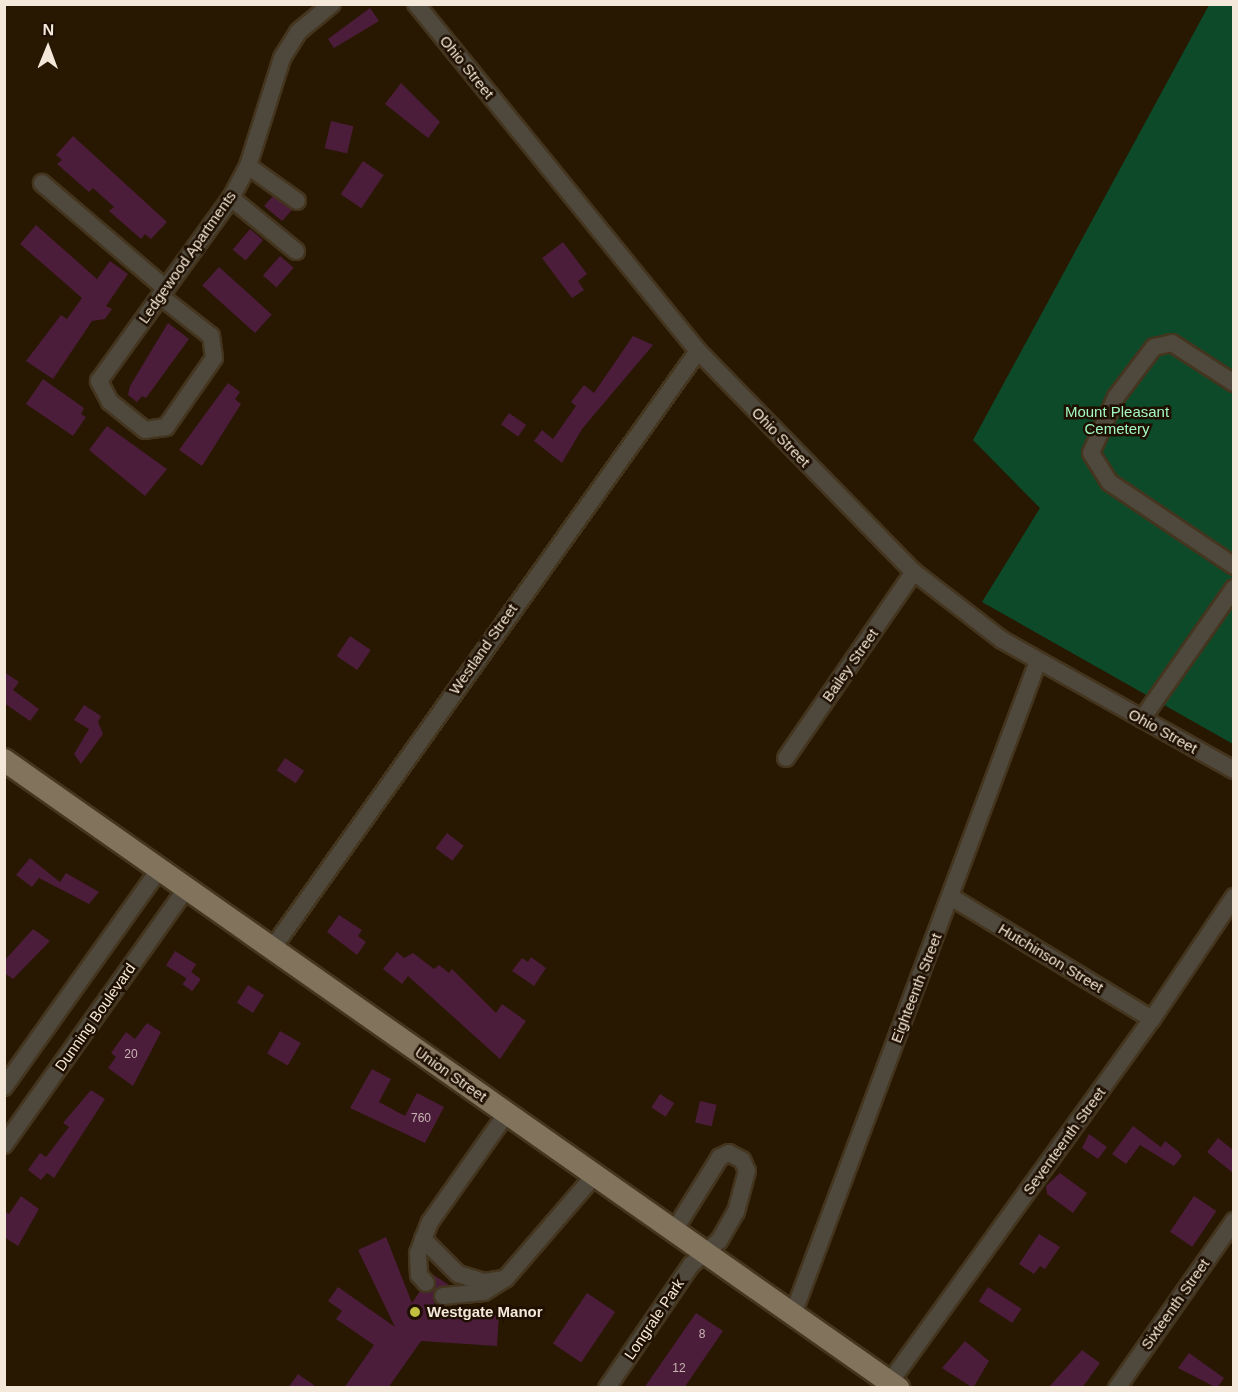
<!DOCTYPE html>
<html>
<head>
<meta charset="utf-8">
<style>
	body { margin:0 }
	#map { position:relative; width:1238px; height:1392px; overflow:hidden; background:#281801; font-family:Helvetica,sans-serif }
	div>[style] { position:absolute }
	.green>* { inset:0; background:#0c4a2a }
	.building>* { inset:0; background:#4c1c3b; transform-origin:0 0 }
	.roads { filter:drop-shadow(2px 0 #44351f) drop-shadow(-2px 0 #44351f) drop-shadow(0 2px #44351f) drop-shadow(0 -2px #44351f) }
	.minor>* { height:16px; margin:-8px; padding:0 8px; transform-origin:8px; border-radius:8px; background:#4f483d }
	.major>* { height:22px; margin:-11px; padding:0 11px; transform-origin:11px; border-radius:11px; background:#82745c }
	.dots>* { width:16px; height:16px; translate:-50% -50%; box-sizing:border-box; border:3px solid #1e0f00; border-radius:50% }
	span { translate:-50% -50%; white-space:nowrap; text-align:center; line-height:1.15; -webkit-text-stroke:5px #1e0f00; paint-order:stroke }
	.number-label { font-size:12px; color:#c9b5b2 }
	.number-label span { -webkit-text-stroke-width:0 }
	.street-label { font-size:15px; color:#f3e8d9 }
	.park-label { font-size:15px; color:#a2f8c0 }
	.poi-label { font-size:15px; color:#f3e8d9; font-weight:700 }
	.left { translate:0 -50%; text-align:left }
	.frame { position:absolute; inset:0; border:6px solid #f3e8d9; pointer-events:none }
	.north { position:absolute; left:18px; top:18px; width:60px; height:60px; -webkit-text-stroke:4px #1e0f00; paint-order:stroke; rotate:1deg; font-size:16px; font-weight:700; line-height:24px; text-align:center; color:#f3e8d9 }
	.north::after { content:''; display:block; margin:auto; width:21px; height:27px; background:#f3e8d9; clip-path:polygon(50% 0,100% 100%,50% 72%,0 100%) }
</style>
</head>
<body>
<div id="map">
	<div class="green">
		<div style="clip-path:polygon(1209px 5px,1233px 5px,1233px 744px,982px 602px,1040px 508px,973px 440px)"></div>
	</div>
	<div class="building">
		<div style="clip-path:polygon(370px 8px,379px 21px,334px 48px,328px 39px)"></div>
		<div style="clip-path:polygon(401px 83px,440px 122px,428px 138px,385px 104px)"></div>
		<div style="left:331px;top:121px;width:23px;height:28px;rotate:13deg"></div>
		<div style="clip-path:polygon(73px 136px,167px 222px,151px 239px,145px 234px,141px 239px,109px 211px,114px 207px,93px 188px,89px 192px,57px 164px,62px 160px,56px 155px)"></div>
		<div style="left:363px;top:161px;width:25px;height:40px;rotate:34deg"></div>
		<div style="clip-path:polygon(273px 196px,292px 210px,282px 221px,264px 206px)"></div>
		<div style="clip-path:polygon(36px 225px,97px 279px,110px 261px,128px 274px,106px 306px,112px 309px,105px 319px,92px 321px,53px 379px,26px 361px,61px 315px,67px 319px,82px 298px,20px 244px)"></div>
		<div style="left:250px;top:229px;width:17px;height:27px;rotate:40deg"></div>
		<div style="clip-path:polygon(563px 242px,587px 274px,578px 281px,584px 290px,572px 298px,542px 258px)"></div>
		<div style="left:280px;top:256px;width:18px;height:26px;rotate:41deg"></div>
		<div style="left:219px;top:267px;width:71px;height:25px;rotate:42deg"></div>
		<div style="clip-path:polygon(168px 323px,189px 339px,146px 398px,142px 396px,137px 402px,128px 395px,130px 386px)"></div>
		<div style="clip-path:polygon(633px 336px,653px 345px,582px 429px,562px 463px,534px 441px,542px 430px,553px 439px,576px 406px,571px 402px,584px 385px,594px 393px)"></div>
		<div style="clip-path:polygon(43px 379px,84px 408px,81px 414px,86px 417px,73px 436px,26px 404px)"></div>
		<div style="clip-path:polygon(228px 383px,240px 392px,235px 399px,241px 404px,202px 466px,179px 450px)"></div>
		<div style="left:509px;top:413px;width:21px;height:14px;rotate:35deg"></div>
		<div style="clip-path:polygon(107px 426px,167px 469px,145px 496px,89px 450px)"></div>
		<div style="left:350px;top:636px;width:25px;height:24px;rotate:34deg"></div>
		<div style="clip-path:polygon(4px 672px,19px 682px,13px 690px,39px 709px,30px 721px,4px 703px)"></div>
		<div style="clip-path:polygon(84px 705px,101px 716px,98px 722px,103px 734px,81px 764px,74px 754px,89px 729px,74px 720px)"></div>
		<div style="left:285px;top:758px;width:23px;height:15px;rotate:34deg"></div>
		<div style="left:447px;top:833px;width:21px;height:19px;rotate:37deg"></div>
		<div style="clip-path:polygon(30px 858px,60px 882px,66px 873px,99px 892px,89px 904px,39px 878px,32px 887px,16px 875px)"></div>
		<div style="clip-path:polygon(339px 915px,362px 930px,358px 936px,366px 942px,357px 955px,327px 932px)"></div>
		<div style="clip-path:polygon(33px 929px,50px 941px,13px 979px,4px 973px,4px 961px)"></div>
		<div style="left:175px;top:951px;width:25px;height:17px;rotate:32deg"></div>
		<div style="clip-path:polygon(397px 952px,404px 958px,413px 953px,434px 969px,439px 965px,449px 973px,452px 969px,496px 1013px,502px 1004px,526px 1021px,500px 1059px,408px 976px,402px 984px,383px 969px)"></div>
		<div style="clip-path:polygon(531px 957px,546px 968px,534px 986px,512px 971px,522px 958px,528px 962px)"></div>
		<div style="left:191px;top:972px;width:12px;height:15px;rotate:35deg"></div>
		<div style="left:248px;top:985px;width:19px;height:21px;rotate:32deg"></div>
		<div style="clip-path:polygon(147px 1023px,161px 1032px,133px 1086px,108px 1068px,116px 1057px,111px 1053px,126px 1032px,135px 1039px)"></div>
		<div style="left:280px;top:1031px;width:24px;height:26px;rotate:30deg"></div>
		<div style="clip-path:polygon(372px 1069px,391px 1079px,379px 1102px,405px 1116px,417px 1093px,444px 1107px,425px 1143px,350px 1108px)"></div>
		<div style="clip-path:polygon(91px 1090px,105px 1099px,54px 1178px,47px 1173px,41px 1180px,28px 1170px,40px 1153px,46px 1157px,69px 1127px,63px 1123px)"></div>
		<div style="left:660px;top:1094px;width:17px;height:16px;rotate:33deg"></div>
		<div style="left:700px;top:1101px;width:17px;height:22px;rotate:13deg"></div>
		<div style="clip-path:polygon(1133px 1126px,1161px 1147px,1165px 1141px,1178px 1151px,1182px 1156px,1174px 1166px,1140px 1145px,1126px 1164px,1112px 1154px)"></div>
		<div style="clip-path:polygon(1089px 1134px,1107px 1147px,1098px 1159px,1082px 1148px)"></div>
		<div style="clip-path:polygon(1218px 1138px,1233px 1150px,1233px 1173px,1207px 1152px)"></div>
		<div style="clip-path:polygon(1060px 1173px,1087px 1193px,1073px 1213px,1047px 1194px,1046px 1186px)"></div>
		<div style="clip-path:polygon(21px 1196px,39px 1209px,18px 1246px,4px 1237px,4px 1211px,9px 1214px)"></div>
		<div style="left:1194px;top:1196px;width:27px;height:43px;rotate:34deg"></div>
		<div style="clip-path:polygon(1039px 1234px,1060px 1247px,1045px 1269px,1040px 1266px,1034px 1274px,1019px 1264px)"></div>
		<div style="clip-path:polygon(386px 1237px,412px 1303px,420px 1291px,433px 1290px,432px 1274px,449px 1285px,436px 1288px,433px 1296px,435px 1308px,447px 1316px,499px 1314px,497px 1346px,421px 1341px,388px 1388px,344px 1388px,374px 1345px,336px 1319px,342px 1311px,328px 1301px,338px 1287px,395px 1327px,358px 1250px)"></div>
		<div style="left:988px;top:1287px;width:40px;height:17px;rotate:33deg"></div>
		<div style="left:587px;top:1293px;width:34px;height:61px;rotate:34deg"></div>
		<div style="clip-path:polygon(696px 1313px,723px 1331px,684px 1388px,644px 1388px)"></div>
		<div style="clip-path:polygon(965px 1341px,989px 1361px,973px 1388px,942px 1368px)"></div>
		<div style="clip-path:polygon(1082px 1350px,1100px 1363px,1082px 1388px,1048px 1388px)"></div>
		<div style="clip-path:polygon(1189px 1353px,1224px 1378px,1217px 1388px,1178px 1368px)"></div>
		<div style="clip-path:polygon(298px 1374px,318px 1388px,288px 1388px)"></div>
	</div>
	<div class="roads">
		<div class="minor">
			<div style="left:416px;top:4px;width:447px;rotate:50.9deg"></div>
			<div style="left:698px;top:351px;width:309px;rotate:45.7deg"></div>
			<div style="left:914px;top:572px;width:111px;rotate:37.7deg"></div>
			<div style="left:1002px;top:640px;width:266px;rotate:29.3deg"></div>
			<div style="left:248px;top:166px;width:60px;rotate:35.5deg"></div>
			<div style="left:42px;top:183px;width:162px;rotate:40.5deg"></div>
			<div style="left:231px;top:198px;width:84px;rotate:39.2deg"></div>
			<div style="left:160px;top:296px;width:65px;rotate:38.1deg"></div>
			<div style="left:211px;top:336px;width:22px;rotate:82deg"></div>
			<div style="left:214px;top:358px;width:84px;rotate:124.8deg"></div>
			<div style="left:166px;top:427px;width:21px;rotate:172deg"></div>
			<div style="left:145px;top:430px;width:45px;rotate:-141.3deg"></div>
			<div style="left:110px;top:402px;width:24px;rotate:-118deg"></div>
			<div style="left:99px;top:381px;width:226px;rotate:-54.2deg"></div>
			<div style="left:231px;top:198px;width:36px;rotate:-62deg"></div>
			<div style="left:248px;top:166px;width:113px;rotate:-72.5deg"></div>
			<div style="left:282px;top:58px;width:31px;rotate:-58deg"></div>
			<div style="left:298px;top:32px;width:44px;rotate:-39.5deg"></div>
			<div style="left:1234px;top:383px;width:74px;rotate:-147.2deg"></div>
			<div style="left:1172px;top:343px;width:18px;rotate:167deg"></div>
			<div style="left:1154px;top:347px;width:63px;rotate:127.2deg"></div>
			<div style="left:1116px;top:397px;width:61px;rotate:114.1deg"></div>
			<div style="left:1091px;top:453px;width:34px;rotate:58deg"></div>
			<div style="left:1109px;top:482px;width:151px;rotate:33.9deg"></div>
			<div style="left:1142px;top:719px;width:160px;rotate:-54.9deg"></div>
			<div style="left:786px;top:758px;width:226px;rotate:-55.5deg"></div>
			<div style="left:951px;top:897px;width:235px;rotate:31.3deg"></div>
			<div style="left:272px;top:949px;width:734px;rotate:-54.53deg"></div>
			<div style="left:4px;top:1087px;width:267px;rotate:-54.5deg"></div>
			<div style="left:4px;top:1145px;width:314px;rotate:-54.6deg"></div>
			<div style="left:423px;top:1239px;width:49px;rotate:45deg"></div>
			<div style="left:458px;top:1274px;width:28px;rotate:17deg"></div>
			<div style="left:485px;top:1282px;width:17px;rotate:-10deg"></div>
			<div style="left:426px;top:1283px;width:11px;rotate:-131deg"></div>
			<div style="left:419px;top:1275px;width:22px;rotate:-93deg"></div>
			<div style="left:418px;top:1253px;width:33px;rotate:-69deg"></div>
			<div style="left:430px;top:1222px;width:133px;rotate:-54.8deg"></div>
			<div style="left:443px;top:1296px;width:41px;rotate:-5.6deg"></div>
			<div style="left:484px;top:1292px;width:26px;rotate:-32deg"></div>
			<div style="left:506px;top:1278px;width:136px;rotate:-49.2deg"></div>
			<div style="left:793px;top:1314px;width:697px;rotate:-69.43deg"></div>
			<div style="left:890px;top:1382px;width:448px;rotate:-54.2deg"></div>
			<div style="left:1152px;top:1019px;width:147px;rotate:-56.1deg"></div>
			<div style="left:607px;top:1388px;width:149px;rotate:-55.7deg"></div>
			<div style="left:691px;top:1265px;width:37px;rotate:-41deg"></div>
			<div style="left:719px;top:1241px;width:34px;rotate:-60deg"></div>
			<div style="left:736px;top:1212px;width:42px;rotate:-75deg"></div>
			<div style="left:747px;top:1171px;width:12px;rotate:-114deg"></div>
			<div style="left:742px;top:1160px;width:15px;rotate:-152deg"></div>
			<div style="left:729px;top:1153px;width:10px;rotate:156deg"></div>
			<div style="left:720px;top:1157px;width:87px;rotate:121.9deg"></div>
			<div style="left:1117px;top:1388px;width:204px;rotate:-55deg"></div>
		</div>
		<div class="major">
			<div style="left:4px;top:760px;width:1093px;rotate:35.09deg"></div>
		</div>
	</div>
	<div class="dots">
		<div style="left:415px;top:1312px;background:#c1be40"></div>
	</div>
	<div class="number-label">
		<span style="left:131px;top:1055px">20</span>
		<span style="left:421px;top:1119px">760</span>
		<span style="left:702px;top:1335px">8</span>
		<span style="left:679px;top:1369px">12</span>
	</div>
	<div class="street-label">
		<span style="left:467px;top:67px;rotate:51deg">Ohio Street</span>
		<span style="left:187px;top:257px;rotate:-55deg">Ledgewood Apartments</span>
		<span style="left:781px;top:437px;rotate:46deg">Ohio Street</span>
		<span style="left:483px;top:649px;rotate:-55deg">Westland Street</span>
		<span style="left:850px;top:665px;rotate:-55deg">Bailey Street</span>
		<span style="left:1163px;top:731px;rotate:29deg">Ohio Street</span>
		<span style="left:1051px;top:958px;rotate:31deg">Hutchinson Street</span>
		<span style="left:916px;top:988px;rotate:-69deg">Eighteenth Street</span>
		<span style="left:95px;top:1017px;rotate:-55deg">Dunning Boulevard</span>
		<span style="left:451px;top:1074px;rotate:35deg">Union Street</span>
		<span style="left:1064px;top:1141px;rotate:-54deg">Seventeenth Street</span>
		<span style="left:1175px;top:1304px;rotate:-55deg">Sixteenth Street</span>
		<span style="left:654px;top:1319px;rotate:-56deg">Longrale Park</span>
	</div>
	<div class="park-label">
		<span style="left:1117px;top:420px">Mount Pleasant<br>Cemetery</span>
	</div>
	<div class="poi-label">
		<span class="left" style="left:427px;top:1312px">Westgate Manor</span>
	</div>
	<div class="frame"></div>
	<div class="north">N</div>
</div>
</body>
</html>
